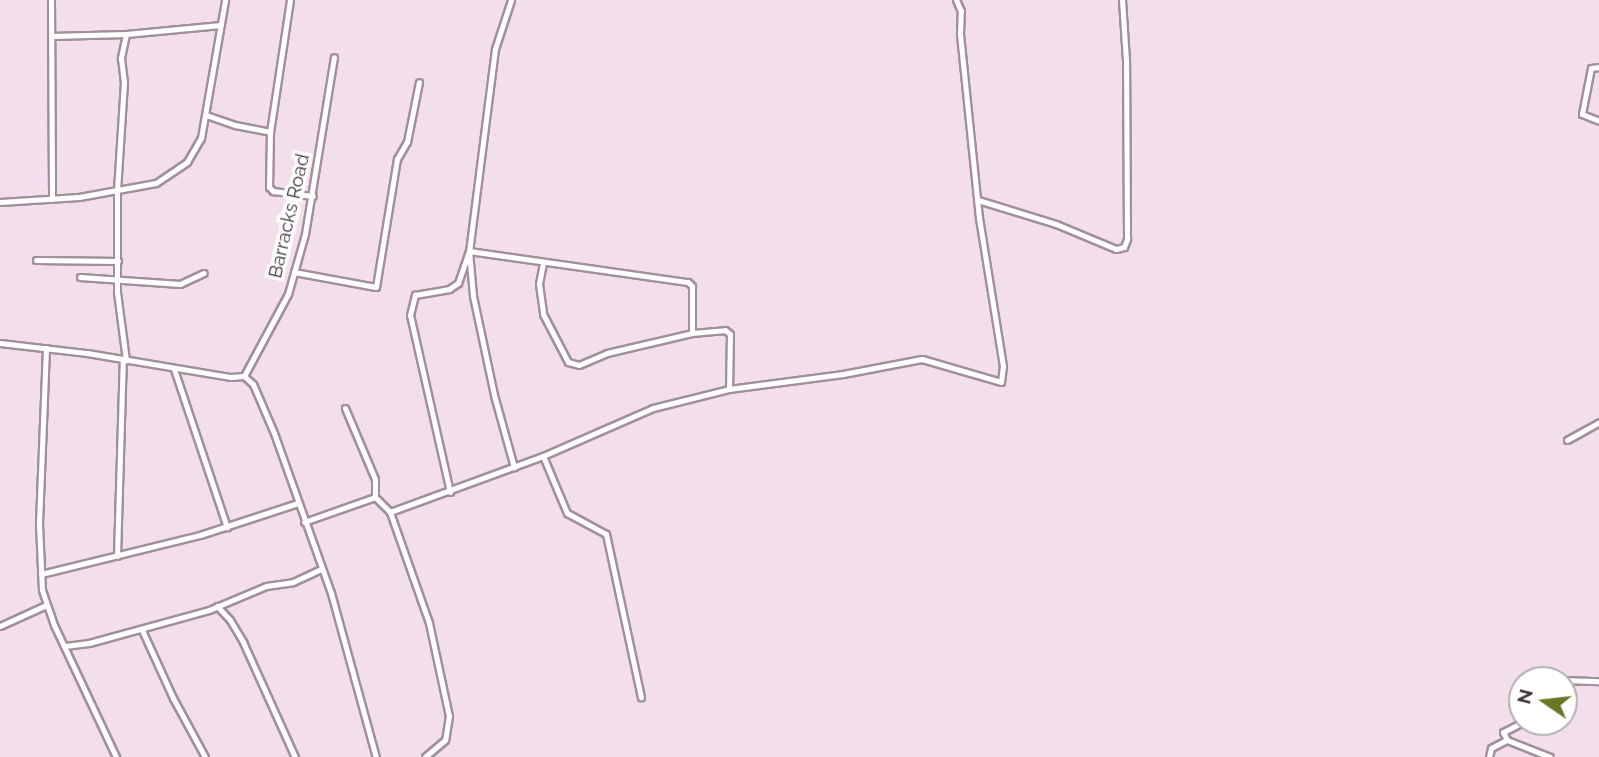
<!DOCTYPE html>
<html>
<head>
<meta charset="utf-8">
<style>
	body { margin:0 }
	#map { position:relative; width:1599px; height:757px; overflow:hidden; background:#f3dfec; font-family:Raleway,sans-serif }
	div>[style] { position:absolute }
	.roads { filter:drop-shadow(2px 0 #a28f9b) drop-shadow(-2px 0 #a28f9b) drop-shadow(0 2px #a28f9b) drop-shadow(0 -2px #a28f9b) }
	.street>* { height:5px; margin:-2.5px; padding:0 2.5px; transform-origin:2.5px; border-radius:2.5px; background:#fff }
	span { translate:-50% -50%; white-space:nowrap; text-align:center; line-height:1.15; -webkit-text-stroke:7px #fff; paint-order:stroke }
	.street-label { font-size:19px; color:#40373d }
	.north { position:absolute; left:1508px; top:666px; width:70px; height:70px; box-sizing:border-box; background:#fff; border:2px solid #b3afb1; border-radius:50%; rotate:284deg; font-size:19px; font-weight:700; line-height:28px; text-align:center; color:#40373d }
	.north::after { content:''; display:block; margin:auto; width:24px; height:32px; background:#687724; clip-path:polygon(50% 0,100% 100%,50% 72%,0 100%) }
</style>
</head>
<body>
<div id="map">
	<div class="roads">
		<div class="street">
			<div style="left:51px;top:0;width:199px;rotate:89.7deg"></div>
			<div style="left:290px;top:0;width:134px;rotate:98.6deg"></div>
			<div style="left:270px;top:132px;width:55px;rotate:91deg"></div>
			<div style="left:269px;top:187px;width:6px;rotate:45deg"></div>
			<div style="left:273px;top:191px;width:40px;rotate:7.1deg"></div>
			<div style="left:511px;top:0;width:52px;rotate:108.1deg"></div>
			<div style="left:495px;top:49px;width:204px;rotate:97.3deg"></div>
			<div style="left:469px;top:251px;width:45px;rotate:84.9deg"></div>
			<div style="left:473px;top:296px;width:101px;rotate:78deg"></div>
			<div style="left:494px;top:395px;width:75px;rotate:74.5deg"></div>
			<div style="left:126px;top:34px;width:25px;rotate:102deg"></div>
			<div style="left:121px;top:58px;width:24px;rotate:83deg"></div>
			<div style="left:124px;top:82px;width:108px;rotate:93.7deg"></div>
			<div style="left:117px;top:190px;width:102px;rotate:90deg"></div>
			<div style="left:117px;top:292px;width:69px;rotate:82.5deg"></div>
			<div style="left:51px;top:36px;width:75px;rotate:-1.5deg"></div>
			<div style="left:126px;top:34px;width:95px;rotate:-5.4deg"></div>
			<div style="left:1599px;top:67px;width:8px;rotate:173deg"></div>
			<div style="left:1591px;top:68px;width:47px;rotate:101.1deg"></div>
			<div style="left:1582px;top:114px;width:18px;rotate:22deg"></div>
			<div style="left:206px;top:115px;width:31px;rotate:19deg"></div>
			<div style="left:235px;top:125px;width:36px;rotate:11deg"></div>
			<div style="left:978px;top:200px;width:82px;rotate:17.1deg"></div>
			<div style="left:1056px;top:224px;width:65px;rotate:22.6deg"></div>
			<div style="left:1116px;top:249px;width:8px;rotate:-14deg"></div>
			<div style="left:1124px;top:247px;width:9px;rotate:-69deg"></div>
			<div style="left:1127px;top:239px;width:179px;rotate:-90.3deg"></div>
			<div style="left:1126px;top:60px;width:60px;rotate:-93.8deg"></div>
			<div style="left:0;top:202px;width:79px;rotate:-3.6deg"></div>
			<div style="left:79px;top:197px;width:78px;rotate:-10.3deg"></div>
			<div style="left:156px;top:183px;width:37px;rotate:-34deg"></div>
			<div style="left:187px;top:162px;width:28px;rotate:-60deg"></div>
			<div style="left:201px;top:138px;width:140px;rotate:-80.1deg"></div>
			<div style="left:36px;top:260px;width:82px;rotate:0.7deg"></div>
			<div style="left:543px;top:263px;width:21px;rotate:101deg"></div>
			<div style="left:539px;top:284px;width:30px;rotate:82deg"></div>
			<div style="left:543px;top:314px;width:54px;rotate:62.5deg"></div>
			<div style="left:568px;top:362px;width:11px;rotate:15deg"></div>
			<div style="left:579px;top:365px;width:30px;rotate:-23deg"></div>
			<div style="left:607px;top:353px;width:87px;rotate:-13.2deg"></div>
			<div style="left:692px;top:333px;width:33px;rotate:-5deg"></div>
			<div style="left:725px;top:330px;width:6px;rotate:39deg"></div>
			<div style="left:730px;top:334px;width:55px;rotate:91deg"></div>
			<div style="left:294px;top:272px;width:83px;rotate:10.4deg"></div>
			<div style="left:376px;top:287px;width:130px;rotate:-80.7deg"></div>
			<div style="left:397px;top:159px;width:20px;rotate:-60deg"></div>
			<div style="left:407px;top:142px;width:61px;rotate:-78.7deg"></div>
			<div style="left:80px;top:277px;width:100px;rotate:4deg"></div>
			<div style="left:180px;top:284px;width:26px;rotate:-25deg"></div>
			<div style="left:0;top:343px;width:88px;rotate:6.6deg"></div>
			<div style="left:87px;top:353px;width:146px;rotate:9.5deg"></div>
			<div style="left:231px;top:377px;width:13px;rotate:-4deg"></div>
			<div style="left:244px;top:376px;width:93px;rotate:-61.8deg"></div>
			<div style="left:288px;top:294px;width:62px;rotate:-74.2deg"></div>
			<div style="left:305px;top:234px;width:179px;rotate:-80.7deg"></div>
			<div style="left:46px;top:348px;width:176px;rotate:92.3deg"></div>
			<div style="left:39px;top:524px;width:66px;rotate:87.4deg"></div>
			<div style="left:42px;top:590px;width:37px;rotate:71deg"></div>
			<div style="left:54px;top:625px;width:146px;rotate:64.8deg"></div>
			<div style="left:174px;top:369px;width:167px;rotate:71.5deg"></div>
			<div style="left:244px;top:376px;width:12px;rotate:42deg"></div>
			<div style="left:253px;top:384px;width:53px;rotate:66.8deg"></div>
			<div style="left:274px;top:433px;width:170px;rotate:70.4deg"></div>
			<div style="left:331px;top:593px;width:170px;rotate:74.7deg"></div>
			<div style="left:345px;top:408px;width:77px;rotate:67.1deg"></div>
			<div style="left:375px;top:479px;width:18px;rotate:90deg"></div>
			<div style="left:1567px;top:440px;width:37px;rotate:-29deg"></div>
			<div style="left:543px;top:456px;width:62px;rotate:67.2deg"></div>
			<div style="left:567px;top:513px;width:44px;rotate:28.3deg"></div>
			<div style="left:606px;top:534px;width:167px;rotate:77.9deg"></div>
			<div style="left:450px;top:492px;width:181px;rotate:-102.7deg"></div>
			<div style="left:410px;top:315px;width:21px;rotate:-76deg"></div>
			<div style="left:415px;top:295px;width:35px;rotate:-10deg"></div>
			<div style="left:449px;top:289px;width:11px;rotate:-34deg"></div>
			<div style="left:458px;top:283px;width:34px;rotate:-71deg"></div>
			<div style="left:469px;top:251px;width:221px;rotate:8.1deg"></div>
			<div style="left:688px;top:282px;width:6px;rotate:45deg"></div>
			<div style="left:692px;top:286px;width:47px;rotate:90deg"></div>
			<div style="left:390px;top:512px;width:118px;rotate:70.6deg"></div>
			<div style="left:429px;top:623px;width:95px;rotate:77.9deg"></div>
			<div style="left:449px;top:716px;width:24px;rotate:99deg"></div>
			<div style="left:445px;top:740px;width:26px;rotate:140deg"></div>
			<div style="left:304px;top:522px;width:75px;rotate:-19.4deg"></div>
			<div style="left:375px;top:497px;width:21px;rotate:45deg"></div>
			<div style="left:390px;top:512px;width:163px;rotate:-20.1deg"></div>
			<div style="left:543px;top:456px;width:120px;rotate:-23.6deg"></div>
			<div style="left:653px;top:408px;width:78px;rotate:-14deg"></div>
			<div style="left:729px;top:389px;width:115px;rotate:-7.5deg"></div>
			<div style="left:843px;top:374px;width:80px;rotate:-10.8deg"></div>
			<div style="left:922px;top:359px;width:82px;rotate:16.2deg"></div>
			<div style="left:1001px;top:382px;width:16px;rotate:-83deg"></div>
			<div style="left:1003px;top:366px;width:150px;rotate:-99.2deg"></div>
			<div style="left:979px;top:218px;width:185px;rotate:-95.9deg"></div>
			<div style="left:960px;top:34px;width:23px;rotate:-88deg"></div>
			<div style="left:961px;top:11px;width:12px;rotate:-114deg"></div>
			<div style="left:117px;top:556px;width:197px;rotate:-88.3deg"></div>
			<div style="left:41px;top:574px;width:164px;rotate:-13.8deg"></div>
			<div style="left:200px;top:535px;width:103px;rotate:-18.1deg"></div>
			<div style="left:217px;top:606px;width:19px;rotate:47deg"></div>
			<div style="left:230px;top:620px;width:26px;rotate:59deg"></div>
			<div style="left:243px;top:642px;width:126px;rotate:65.7deg"></div>
			<div style="left:0;top:626px;width:51px;rotate:-24.5deg"></div>
			<div style="left:142px;top:630px;width:75px;rotate:65.5deg"></div>
			<div style="left:173px;top:698px;width:67px;rotate:61.5deg"></div>
			<div style="left:65px;top:646px;width:24px;rotate:-7deg"></div>
			<div style="left:89px;top:643px;width:124px;rotate:-15.4deg"></div>
			<div style="left:209px;top:610px;width:62px;rotate:-22.8deg"></div>
			<div style="left:266px;top:586px;width:27px;rotate:-8deg"></div>
			<div style="left:293px;top:582px;width:31px;rotate:-25deg"></div>
			<div style="left:1563px;top:680px;width:36px;rotate:2deg"></div>
			<div style="left:1523px;top:722px;width:22px;rotate:153deg"></div>
			<div style="left:1503px;top:732px;width:9px;rotate:63deg"></div>
			<div style="left:1507px;top:740px;width:46px;rotate:21.6deg"></div>
			<div style="left:1489px;top:757px;width:9px;rotate:-77deg"></div>
			<div style="left:1491px;top:748px;width:18px;rotate:-27deg"></div>
		</div>
	</div>
	<div class="street-label">
		<span style="left:289px;top:216px;rotate:-77deg">Barracks Road</span>
	</div>
	<div class="north">N</div>
</div>
</body>
</html>
